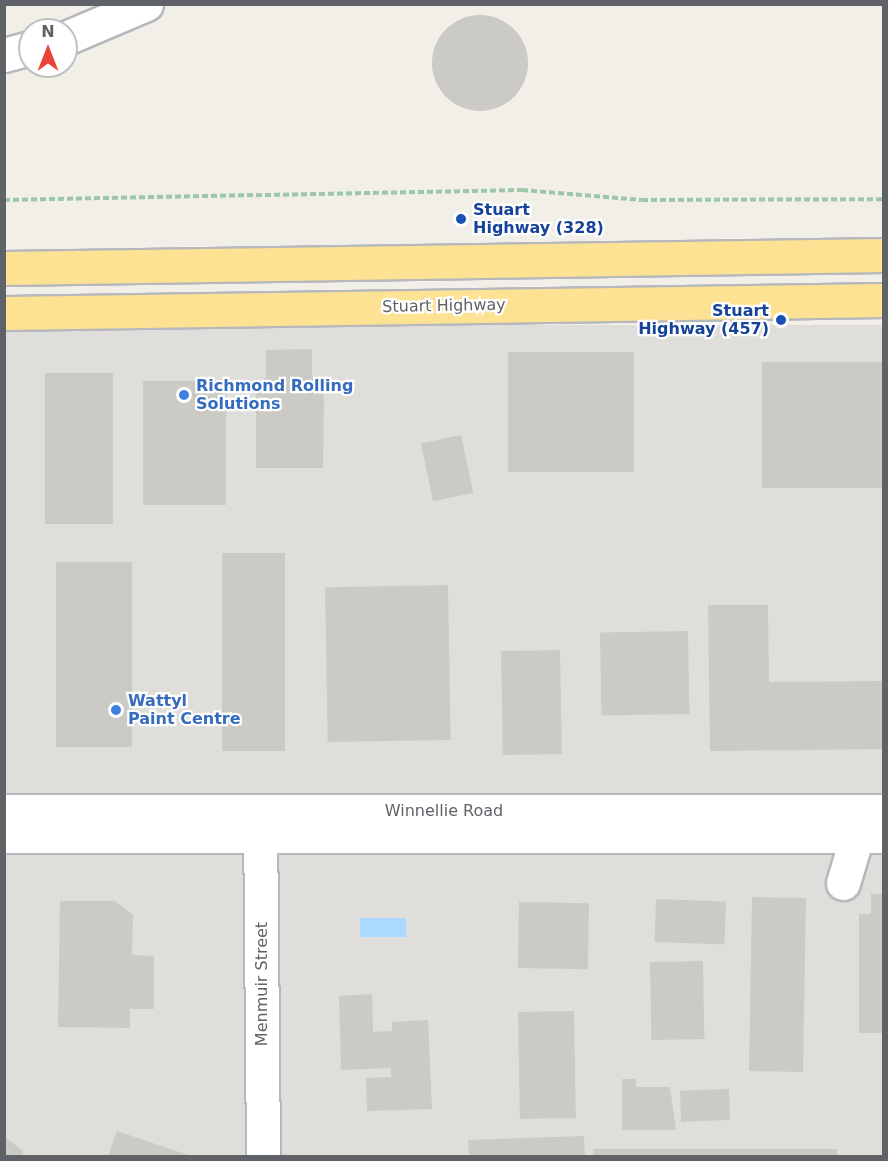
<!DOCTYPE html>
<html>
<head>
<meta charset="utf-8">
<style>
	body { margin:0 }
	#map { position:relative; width:888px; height:1161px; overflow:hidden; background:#f1efe8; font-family:"DejaVu Sans",sans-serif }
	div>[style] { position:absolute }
	.industrial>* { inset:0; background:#e0deda; transform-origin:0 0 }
	.water>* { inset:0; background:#aadaff; transform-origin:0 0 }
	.building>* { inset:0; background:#cccac5; transform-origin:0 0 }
	.round { border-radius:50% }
	.path>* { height:4px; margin-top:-2px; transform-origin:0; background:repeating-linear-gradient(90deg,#9cc7a9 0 6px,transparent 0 9px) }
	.roads { filter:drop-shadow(2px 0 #b5b8bc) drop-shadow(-2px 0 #b5b8bc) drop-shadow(0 2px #b5b8bc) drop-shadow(0 -2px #b5b8bc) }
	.minor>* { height:33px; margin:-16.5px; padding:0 16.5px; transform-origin:16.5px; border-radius:16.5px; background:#fff }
	.highway>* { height:33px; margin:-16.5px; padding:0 16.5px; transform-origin:16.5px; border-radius:16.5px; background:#fde293 }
	.dots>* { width:16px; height:16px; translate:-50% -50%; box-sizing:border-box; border:3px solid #fff; border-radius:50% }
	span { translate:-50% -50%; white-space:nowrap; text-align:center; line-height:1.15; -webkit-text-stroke:4.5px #fff; paint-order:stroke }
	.transit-label { font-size:16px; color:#164399; font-weight:700 }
	.left { translate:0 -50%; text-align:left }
	.right { translate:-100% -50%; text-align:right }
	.street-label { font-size:16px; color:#5f6368 }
	.shop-label { font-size:16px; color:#366cbe; font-weight:700 }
	.frame { position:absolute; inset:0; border:6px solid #5f6368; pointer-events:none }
	.north { position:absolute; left:18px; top:18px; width:60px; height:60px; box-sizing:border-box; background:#fff; border:2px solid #bfc1c3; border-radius:50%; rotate:0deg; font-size:16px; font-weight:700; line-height:24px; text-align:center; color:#5f6368 }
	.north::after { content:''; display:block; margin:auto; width:21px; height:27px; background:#ea4335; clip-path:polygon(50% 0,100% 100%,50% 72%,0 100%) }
</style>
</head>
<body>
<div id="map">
	<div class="industrial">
		<div style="left:883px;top:325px;width:831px;height:879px;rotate:90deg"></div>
	</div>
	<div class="water">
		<div style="left:406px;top:918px;width:19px;height:46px;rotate:90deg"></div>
	</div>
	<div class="building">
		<div class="round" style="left:432px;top:15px;width:96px;height:96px"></div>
		<div style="clip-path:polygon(312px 349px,312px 376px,321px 385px,324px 401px,323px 468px,256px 468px,256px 401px,257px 385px,266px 377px,266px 350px)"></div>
		<div style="left:634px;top:352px;width:120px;height:126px;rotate:90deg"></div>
		<div style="left:884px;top:362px;width:126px;height:122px;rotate:90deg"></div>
		<div style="left:45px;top:373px;width:68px;height:151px"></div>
		<div style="left:143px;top:381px;width:83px;height:124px"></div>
		<div style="left:461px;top:435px;width:59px;height:41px;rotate:78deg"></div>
		<div style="left:222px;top:553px;width:63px;height:198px"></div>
		<div style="left:132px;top:562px;width:185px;height:76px;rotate:90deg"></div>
		<div style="left:448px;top:585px;width:155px;height:123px;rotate:89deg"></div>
		<div style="clip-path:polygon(708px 605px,768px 605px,769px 682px,884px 681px,884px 749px,710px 751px)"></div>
		<div style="left:688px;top:631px;width:83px;height:88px;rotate:89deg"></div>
		<div style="left:560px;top:650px;width:104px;height:59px;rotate:89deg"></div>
		<div style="clip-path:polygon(871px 894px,884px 894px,884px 1033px,859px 1033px,859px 914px,871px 914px)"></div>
		<div style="left:752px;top:897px;width:54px;height:174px;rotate:1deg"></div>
		<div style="left:656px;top:899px;width:70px;height:43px;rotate:2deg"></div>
		<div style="clip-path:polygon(60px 901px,115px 901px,133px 915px,132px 955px,154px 956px,154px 1009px,130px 1009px,130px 1028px,58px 1027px)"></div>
		<div style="left:519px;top:902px;width:70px;height:66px;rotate:1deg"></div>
		<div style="left:703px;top:961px;width:78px;height:53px;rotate:89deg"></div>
		<div style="clip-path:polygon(372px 994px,373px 1032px,392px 1031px,392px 1022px,428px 1020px,432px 1109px,367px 1111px,366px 1078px,391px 1077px,391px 1068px,341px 1070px,339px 996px)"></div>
		<div style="left:574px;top:1011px;width:107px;height:56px;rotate:89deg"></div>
		<div style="clip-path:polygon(622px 1079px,636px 1079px,636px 1087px,670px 1087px,676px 1130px,622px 1130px)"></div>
		<div style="left:729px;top:1089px;width:31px;height:49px;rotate:88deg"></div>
		<div style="clip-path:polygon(117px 1131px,191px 1156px,108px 1156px)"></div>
		<div style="clip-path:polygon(4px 1136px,24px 1152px,20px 1156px,4px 1156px)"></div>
		<div style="clip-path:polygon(584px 1136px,585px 1156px,469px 1156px,468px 1140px)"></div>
		<div style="left:593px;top:1149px;width:244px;height:7px"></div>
	</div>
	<div class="path">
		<div style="left:4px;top:200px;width:518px;rotate:-1.11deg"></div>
		<div style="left:522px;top:190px;width:120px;rotate:4.8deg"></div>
		<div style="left:642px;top:200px;width:242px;rotate:-0.2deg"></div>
	</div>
	<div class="roads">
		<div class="minor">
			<div style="left:66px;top:38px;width:87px;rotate:-23deg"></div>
			<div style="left:4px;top:55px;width:27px;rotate:-15deg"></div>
			<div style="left:4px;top:811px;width:880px"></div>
			<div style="left:260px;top:813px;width:343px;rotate:89.5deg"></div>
			<div style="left:4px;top:836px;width:880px"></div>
			<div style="left:843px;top:883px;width:49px;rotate:-73.4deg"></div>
		</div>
		<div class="highway">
			<div style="left:4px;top:268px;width:880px;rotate:-0.85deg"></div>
			<div style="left:4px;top:313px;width:880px;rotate:-0.85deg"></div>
		</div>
	</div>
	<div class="dots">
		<div style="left:461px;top:219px;background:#1a4fb4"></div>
		<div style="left:781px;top:320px;background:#1a4fb4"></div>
		<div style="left:184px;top:395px;background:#3f7fe0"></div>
		<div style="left:116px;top:710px;background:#3f7fe0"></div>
	</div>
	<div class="transit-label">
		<span class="left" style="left:473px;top:219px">Stuart<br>Highway (328)</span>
		<span class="right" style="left:769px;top:320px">Stuart<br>Highway (457)</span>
	</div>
	<div class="street-label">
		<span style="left:444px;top:306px;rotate:-1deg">Stuart Highway</span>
		<span style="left:444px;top:811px">Winnellie Road</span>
		<span style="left:262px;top:984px;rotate:-90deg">Menmuir Street</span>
	</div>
	<div class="shop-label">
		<span class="left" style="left:196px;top:395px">Richmond Rolling<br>Solutions</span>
		<span class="left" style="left:128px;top:710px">Wattyl<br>Paint Centre</span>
	</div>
	<div class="frame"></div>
	<div class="north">N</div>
</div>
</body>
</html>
